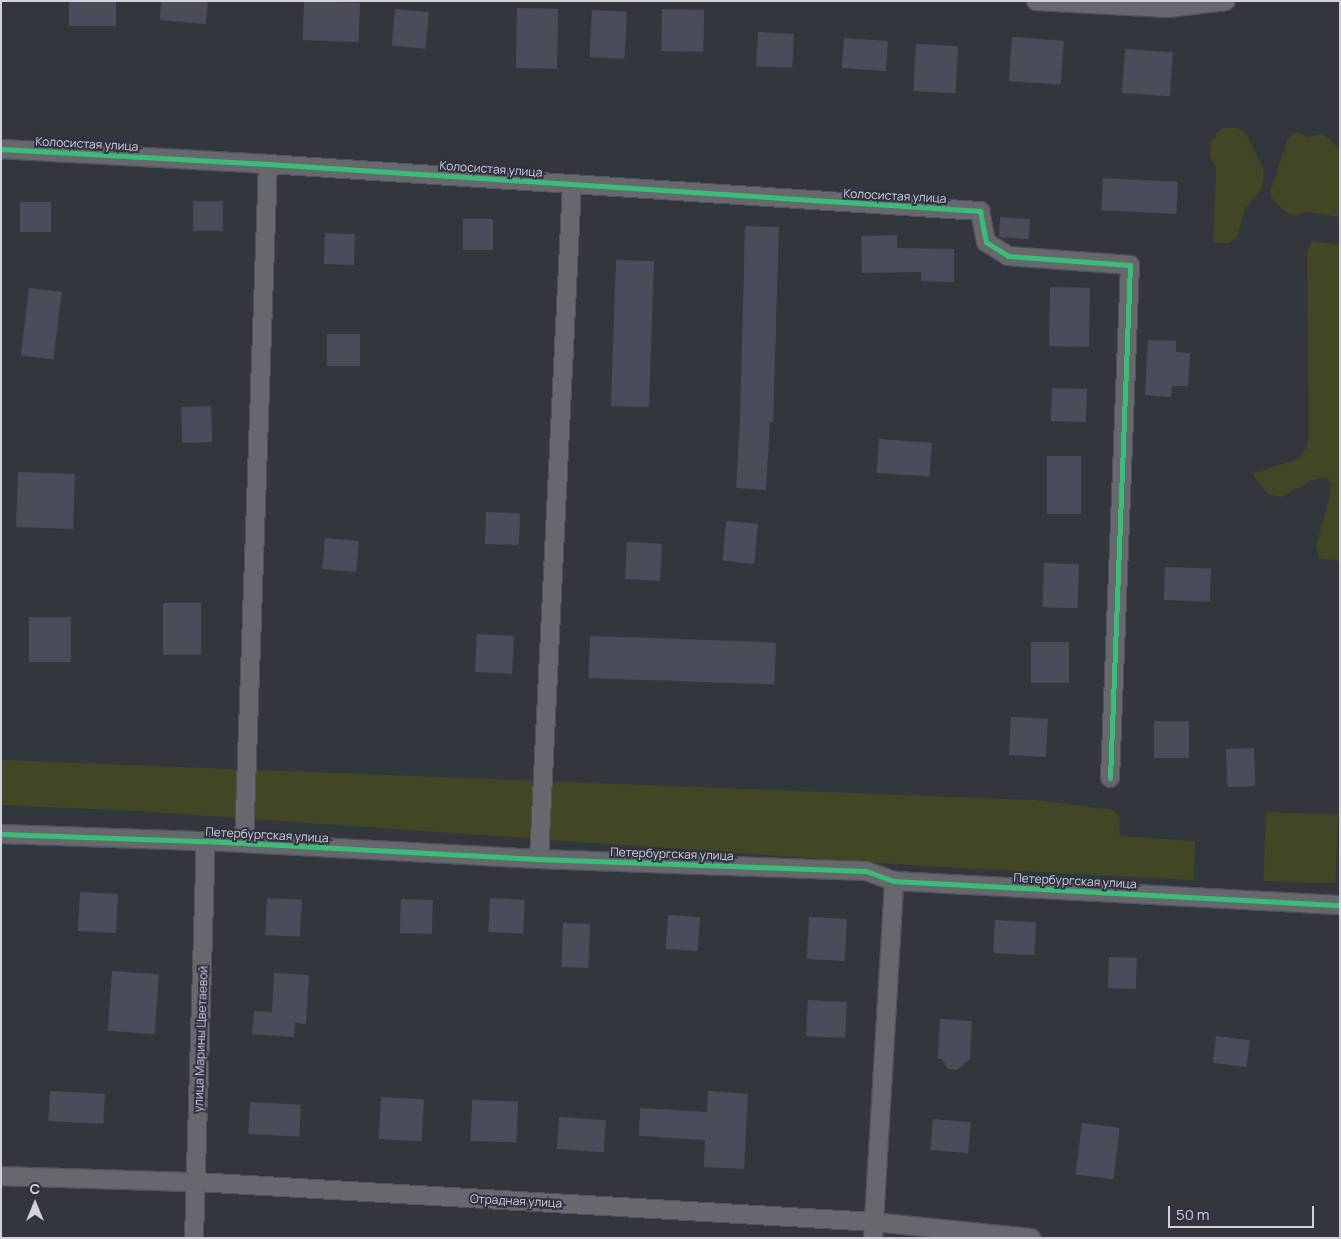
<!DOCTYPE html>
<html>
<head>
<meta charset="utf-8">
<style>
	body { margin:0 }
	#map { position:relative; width:1341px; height:1239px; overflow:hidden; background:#34363e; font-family:Manrope,sans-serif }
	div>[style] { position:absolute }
	.green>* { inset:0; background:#414725; transform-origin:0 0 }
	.building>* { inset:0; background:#4b4c59; transform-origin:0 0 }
	.roads { filter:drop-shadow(1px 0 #515259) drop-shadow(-1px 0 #515259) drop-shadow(0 1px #515259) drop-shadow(0 -1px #515259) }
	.street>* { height:18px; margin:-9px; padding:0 9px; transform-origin:9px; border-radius:9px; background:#67686e }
	.cycleway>* { height:5px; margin:-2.5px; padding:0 2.5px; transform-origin:2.5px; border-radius:2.5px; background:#3abd76 }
	span { translate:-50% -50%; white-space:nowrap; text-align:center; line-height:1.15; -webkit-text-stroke:4px #313241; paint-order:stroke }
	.street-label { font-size:12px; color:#d1d2dc }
	.frame { position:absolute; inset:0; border:2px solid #d1d2dc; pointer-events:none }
	.north { position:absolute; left:10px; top:1179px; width:50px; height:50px; -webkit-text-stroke:4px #313241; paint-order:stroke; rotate:0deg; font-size:14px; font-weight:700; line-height:20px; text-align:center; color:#d1d2dc }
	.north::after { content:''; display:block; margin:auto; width:18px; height:22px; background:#d1d2dc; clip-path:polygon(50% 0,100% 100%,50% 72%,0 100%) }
	.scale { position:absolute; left:1168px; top:1206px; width:146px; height:22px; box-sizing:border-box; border:2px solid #d1d2dc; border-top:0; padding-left:6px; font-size:15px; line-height:18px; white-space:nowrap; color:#d1d2dc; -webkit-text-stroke:4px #313241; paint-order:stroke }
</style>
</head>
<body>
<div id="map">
	<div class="green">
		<div style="clip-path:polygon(1225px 128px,1236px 128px,1245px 132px,1263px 168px,1264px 178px,1261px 188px,1244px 211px,1238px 235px,1229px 243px,1213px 243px,1216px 166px,1210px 157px,1211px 139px,1214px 139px,1218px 132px)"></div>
		<div style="clip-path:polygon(1299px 133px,1308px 137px,1322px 134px,1330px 139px,1340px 150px,1340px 217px,1308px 212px,1293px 215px,1289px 214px,1274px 202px,1270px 193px,1287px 141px,1292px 134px)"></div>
		<div style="clip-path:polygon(1312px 241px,1340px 245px,1340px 561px,1319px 558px,1316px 546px,1330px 496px,1331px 484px,1327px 477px,1312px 480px,1281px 497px,1268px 494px,1254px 477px,1254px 473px,1299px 459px,1306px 448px,1309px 438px,1307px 252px)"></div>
		<div style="clip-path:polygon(1px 760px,1033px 800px,1114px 810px,1119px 816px,1120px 836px,1195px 841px,1194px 880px,925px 866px,137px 811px,1px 805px)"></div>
		<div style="left:1266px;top:812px;width:72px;height:69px;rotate:2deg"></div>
	</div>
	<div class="building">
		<div style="left:69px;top:1px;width:47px;height:25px"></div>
		<div style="clip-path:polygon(161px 1px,208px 1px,206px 24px,160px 20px)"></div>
		<div style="left:304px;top:1px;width:56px;height:39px;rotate:2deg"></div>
		<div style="left:517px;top:8px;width:41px;height:60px;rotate:1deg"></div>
		<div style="left:395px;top:9px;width:34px;height:37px;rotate:5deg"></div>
		<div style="left:662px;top:9px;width:42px;height:42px;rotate:1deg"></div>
		<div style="left:592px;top:10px;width:35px;height:47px;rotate:3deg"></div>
		<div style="left:758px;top:32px;width:36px;height:34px;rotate:3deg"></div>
		<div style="left:1012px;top:37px;width:52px;height:44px;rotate:4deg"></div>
		<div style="left:844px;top:38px;width:44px;height:30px;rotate:4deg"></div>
		<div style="left:916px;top:44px;width:42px;height:47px;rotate:3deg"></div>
		<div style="left:1125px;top:49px;width:48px;height:44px;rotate:4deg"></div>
		<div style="left:1103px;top:178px;width:75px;height:32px;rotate:3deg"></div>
		<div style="left:193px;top:201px;width:30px;height:30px"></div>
		<div style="left:20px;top:202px;width:31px;height:30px"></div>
		<div style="left:1000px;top:217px;width:30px;height:20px;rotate:4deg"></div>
		<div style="left:463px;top:219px;width:30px;height:31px"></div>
		<div style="clip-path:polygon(745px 226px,779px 227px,773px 422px,770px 422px,766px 490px,736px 488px,740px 421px)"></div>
		<div style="left:325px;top:233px;width:30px;height:31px;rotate:2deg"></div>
		<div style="clip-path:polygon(897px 235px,897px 248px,954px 249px,954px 282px,921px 281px,921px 272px,862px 273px,861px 236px)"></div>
		<div style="left:616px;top:260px;width:38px;height:146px;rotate:2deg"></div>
		<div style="left:1050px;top:287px;width:40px;height:59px;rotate:1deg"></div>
		<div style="left:29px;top:288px;width:33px;height:68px;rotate:7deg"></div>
		<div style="left:360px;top:334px;width:32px;height:33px;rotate:90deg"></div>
		<div style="clip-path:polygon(1148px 340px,1176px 341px,1176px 352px,1190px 353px,1188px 386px,1172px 386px,1171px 397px,1145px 395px)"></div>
		<div style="left:1052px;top:388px;width:35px;height:33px;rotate:2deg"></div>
		<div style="left:211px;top:406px;width:36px;height:30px;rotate:88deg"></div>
		<div style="left:879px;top:439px;width:53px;height:34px;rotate:4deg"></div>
		<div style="left:1047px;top:456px;width:34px;height:58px"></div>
		<div style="left:18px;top:472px;width:57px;height:55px;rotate:2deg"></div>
		<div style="left:486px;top:512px;width:34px;height:32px;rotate:2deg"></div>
		<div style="left:726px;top:521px;width:32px;height:40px;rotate:5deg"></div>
		<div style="left:325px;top:538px;width:34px;height:31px;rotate:5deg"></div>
		<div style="left:627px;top:542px;width:35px;height:37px;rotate:3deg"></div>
		<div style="left:1044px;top:563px;width:35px;height:44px;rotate:2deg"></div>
		<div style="left:1165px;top:567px;width:46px;height:33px;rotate:2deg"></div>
		<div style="left:163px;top:603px;width:38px;height:52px"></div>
		<div style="left:29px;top:617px;width:42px;height:45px"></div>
		<div style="left:477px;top:634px;width:37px;height:38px;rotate:3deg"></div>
		<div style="left:590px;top:636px;width:186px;height:42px;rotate:2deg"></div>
		<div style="left:1031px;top:642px;width:38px;height:41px"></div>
		<div style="left:1011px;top:717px;width:37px;height:38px;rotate:3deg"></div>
		<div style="left:1154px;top:721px;width:35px;height:37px"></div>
		<div style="left:1254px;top:748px;width:38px;height:28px;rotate:88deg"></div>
		<div style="left:80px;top:892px;width:38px;height:39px;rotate:3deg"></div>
		<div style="left:267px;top:898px;width:35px;height:37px;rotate:3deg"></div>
		<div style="left:490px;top:898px;width:35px;height:34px;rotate:3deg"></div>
		<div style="left:401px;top:899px;width:32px;height:34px;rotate:2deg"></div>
		<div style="left:668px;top:915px;width:32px;height:34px;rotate:4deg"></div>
		<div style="left:809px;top:917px;width:38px;height:42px;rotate:3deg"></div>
		<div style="left:995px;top:920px;width:41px;height:33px;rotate:3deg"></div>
		<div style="left:563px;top:923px;width:27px;height:44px;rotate:2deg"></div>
		<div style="left:1109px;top:957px;width:28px;height:31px;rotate:2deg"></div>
		<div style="left:112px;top:971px;width:47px;height:60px;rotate:4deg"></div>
		<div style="clip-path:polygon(274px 973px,309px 975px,306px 1024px,295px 1023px,294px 1037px,252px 1034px,254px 1011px,272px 1012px)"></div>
		<div style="left:808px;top:1000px;width:39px;height:36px;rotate:3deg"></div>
		<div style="clip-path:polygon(940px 1019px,972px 1021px,970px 1059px,957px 1070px,948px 1069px,942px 1059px,938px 1059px)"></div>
		<div style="left:1216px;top:1036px;width:34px;height:27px;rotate:7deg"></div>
		<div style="left:50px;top:1091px;width:55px;height:30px;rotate:3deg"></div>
		<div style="clip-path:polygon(708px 1091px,748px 1094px,744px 1169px,704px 1167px,705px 1140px,639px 1136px,640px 1108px,707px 1112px)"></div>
		<div style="left:381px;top:1097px;width:43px;height:42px;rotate:3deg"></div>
		<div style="left:472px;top:1100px;width:46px;height:41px;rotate:2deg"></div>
		<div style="left:250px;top:1102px;width:51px;height:32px;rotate:3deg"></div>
		<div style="left:559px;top:1117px;width:47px;height:32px;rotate:4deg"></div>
		<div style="left:933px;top:1119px;width:38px;height:31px;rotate:5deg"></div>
		<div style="left:1082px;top:1123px;width:38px;height:52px;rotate:7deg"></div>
	</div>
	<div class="roads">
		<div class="street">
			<div style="left:1036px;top:1px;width:132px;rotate:3deg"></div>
			<div style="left:1168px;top:8px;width:58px;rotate:-6.9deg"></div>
			<div style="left:1px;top:149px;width:267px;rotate:3.2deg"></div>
			<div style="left:268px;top:164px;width:714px;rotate:3.78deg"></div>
			<div style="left:980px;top:211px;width:32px;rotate:79deg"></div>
			<div style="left:986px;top:242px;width:26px;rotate:32deg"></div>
			<div style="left:1008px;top:256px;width:122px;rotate:4.2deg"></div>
			<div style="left:1130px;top:265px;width:513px;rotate:92.23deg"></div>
			<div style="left:1px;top:834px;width:205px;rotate:2deg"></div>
			<div style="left:206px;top:841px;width:333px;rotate:3.1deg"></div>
			<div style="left:539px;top:859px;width:327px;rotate:2.1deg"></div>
			<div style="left:866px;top:871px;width:30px;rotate:20deg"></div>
			<div style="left:894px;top:881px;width:447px;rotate:3.1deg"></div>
			<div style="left:244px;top:843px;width:679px;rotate:-87.98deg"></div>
			<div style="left:539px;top:859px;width:676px;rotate:-87.2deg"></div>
			<div style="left:1px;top:1176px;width:196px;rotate:1.8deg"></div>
			<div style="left:197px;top:1182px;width:678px;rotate:3.38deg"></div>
			<div style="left:874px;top:1222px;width:158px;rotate:5.8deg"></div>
			<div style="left:194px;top:1238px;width:397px;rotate:-88.3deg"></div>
			<div style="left:873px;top:1238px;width:358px;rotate:-86.6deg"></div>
		</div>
	</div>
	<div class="cycleway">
		<div style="left:1px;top:149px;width:267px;rotate:3.2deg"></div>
		<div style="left:268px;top:164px;width:714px;rotate:3.78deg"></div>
		<div style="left:980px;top:211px;width:32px;rotate:79deg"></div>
		<div style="left:986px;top:242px;width:26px;rotate:32deg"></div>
		<div style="left:1008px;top:256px;width:122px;rotate:4.2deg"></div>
		<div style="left:1130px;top:265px;width:513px;rotate:92.23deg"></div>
		<div style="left:1px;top:834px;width:205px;rotate:2deg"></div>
		<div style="left:206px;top:841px;width:333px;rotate:3.1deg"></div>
		<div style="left:539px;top:859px;width:327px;rotate:2.1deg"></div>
		<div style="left:866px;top:871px;width:30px;rotate:20deg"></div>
		<div style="left:894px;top:881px;width:447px;rotate:3.1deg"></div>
	</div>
	<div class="street-label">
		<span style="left:87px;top:144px;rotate:3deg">Колосистая улица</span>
		<span style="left:491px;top:169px;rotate:4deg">Колосистая улица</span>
		<span style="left:895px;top:196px;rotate:3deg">Колосистая улица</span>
		<span style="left:267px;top:835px;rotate:3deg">Петербургская улица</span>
		<span style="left:672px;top:854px;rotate:2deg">Петербургская улица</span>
		<span style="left:1075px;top:881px;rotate:3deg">Петербургская улица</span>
		<span style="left:201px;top:1039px;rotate:-88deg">улица Марины Цветаевой</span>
		<span style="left:516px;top:1201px;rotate:3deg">Отрадная улица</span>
	</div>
	<div class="frame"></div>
	<div class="north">С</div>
	<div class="scale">50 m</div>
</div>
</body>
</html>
